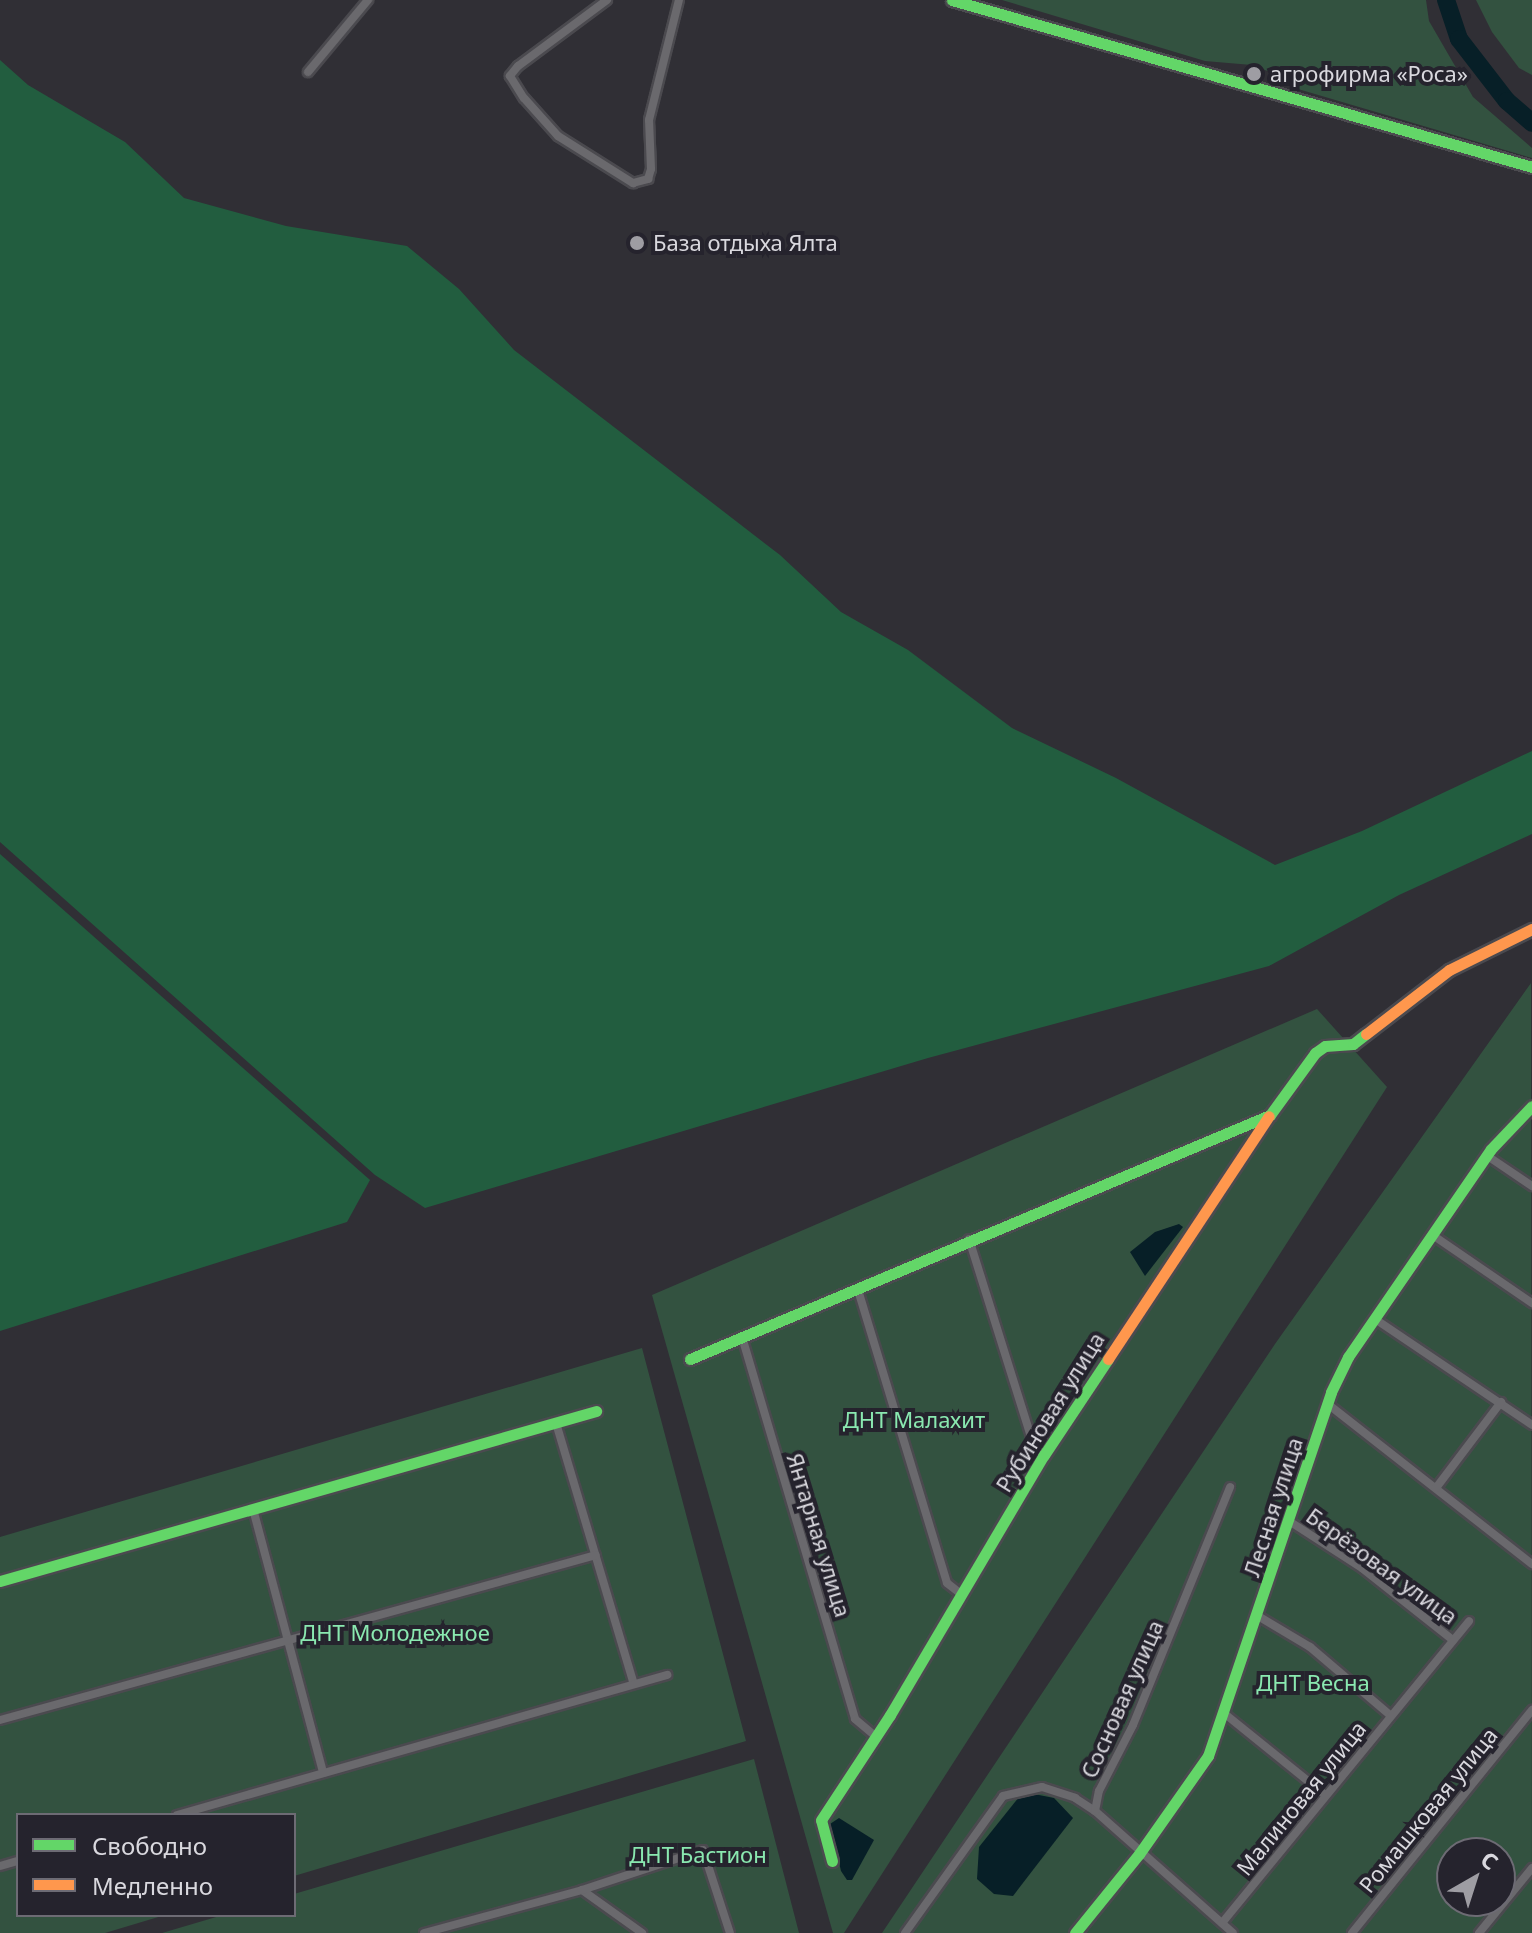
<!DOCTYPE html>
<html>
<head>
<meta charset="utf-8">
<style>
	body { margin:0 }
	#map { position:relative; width:1532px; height:1933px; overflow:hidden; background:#302f35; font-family:"Noto Sans",sans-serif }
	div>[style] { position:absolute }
	.green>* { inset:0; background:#335240 }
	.forest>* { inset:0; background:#225d3f }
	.water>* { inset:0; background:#071f27 }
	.river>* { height:18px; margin:-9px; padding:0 9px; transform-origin:9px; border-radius:9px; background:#071f27 }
	.roads { filter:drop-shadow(2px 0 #4b4a4f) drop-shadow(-2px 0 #4b4a4f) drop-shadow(0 2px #4b4a4f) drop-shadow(0 -2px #4b4a4f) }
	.street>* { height:8px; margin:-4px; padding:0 4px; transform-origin:4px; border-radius:4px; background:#6a696d }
	.fast>* { height:11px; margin:-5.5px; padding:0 5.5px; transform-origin:5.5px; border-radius:5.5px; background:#63d668 }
	.slow>* { height:11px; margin:-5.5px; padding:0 5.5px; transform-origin:5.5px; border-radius:5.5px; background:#ff974d }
	.dots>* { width:22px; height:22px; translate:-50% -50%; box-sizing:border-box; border:4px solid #25232d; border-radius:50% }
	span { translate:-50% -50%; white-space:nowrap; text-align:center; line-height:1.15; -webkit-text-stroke:8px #25232d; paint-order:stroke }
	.poi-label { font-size:22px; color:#d9d8de }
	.left { translate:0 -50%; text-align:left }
	.street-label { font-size:22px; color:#d9d8de }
	.park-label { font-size:22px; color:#8ae8b0 }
	.legend { position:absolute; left:16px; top:1813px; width:280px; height:104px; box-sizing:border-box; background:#25232d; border:2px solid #6d6b74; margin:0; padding:10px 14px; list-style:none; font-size:24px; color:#d9d8de }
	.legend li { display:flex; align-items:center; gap:16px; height:40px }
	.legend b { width:40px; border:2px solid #6d6b74 }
	.north { position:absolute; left:1436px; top:1837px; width:80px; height:80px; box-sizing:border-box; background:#25232d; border:2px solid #6d6b74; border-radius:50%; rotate:39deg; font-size:22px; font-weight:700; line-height:32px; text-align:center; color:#d9d8de }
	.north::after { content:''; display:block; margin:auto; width:28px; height:36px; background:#9e9da3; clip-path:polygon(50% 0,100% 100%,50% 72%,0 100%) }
</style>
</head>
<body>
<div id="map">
	<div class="green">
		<div style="clip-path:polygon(1002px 0,1426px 0,1429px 21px,1473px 97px,1532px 148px,1532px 158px,1298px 89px,1283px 77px,1252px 65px,1205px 61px)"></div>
		<div style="clip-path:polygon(1476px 0,1532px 0,1532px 75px,1519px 68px,1492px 32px)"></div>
		<div style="clip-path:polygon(evenodd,1531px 983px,1532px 1933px,882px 1933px,1275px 1344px,1531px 983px,1452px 1853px,1500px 1853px,1500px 1901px,1452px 1901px,1452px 1853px)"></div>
		<div style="clip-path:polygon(1317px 1009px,1387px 1087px,844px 1933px,833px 1933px,652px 1295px)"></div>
		<div style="clip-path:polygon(642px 1348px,746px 1741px,294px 1876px,294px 1815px,18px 1815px,18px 1915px,165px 1915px,105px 1933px,0 1933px,0 1537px)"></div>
		<div style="clip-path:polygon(754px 1759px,799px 1933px,162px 1933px,223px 1915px,294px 1915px,294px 1894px)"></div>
	</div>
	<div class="forest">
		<div style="clip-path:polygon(0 60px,28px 85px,125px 142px,184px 198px,286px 226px,407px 246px,459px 289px,514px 350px,780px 555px,841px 612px,908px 650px,1012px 728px,1116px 778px,1275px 865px,1362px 831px,1532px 751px,1532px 834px,1399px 895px,1269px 966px,928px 1058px,425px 1208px,375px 1175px,0 842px)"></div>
		<div style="clip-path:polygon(0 854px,370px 1180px,347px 1222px,0 1331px)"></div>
	</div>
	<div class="water">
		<div style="clip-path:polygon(1179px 1224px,1183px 1227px,1145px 1276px,1130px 1252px,1155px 1232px)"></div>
		<div style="clip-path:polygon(1034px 1794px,1054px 1798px,1073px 1818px,1013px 1896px,994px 1894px,977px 1879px,979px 1847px,1019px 1797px)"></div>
		<div style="clip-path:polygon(839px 1818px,874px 1840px,852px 1880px,847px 1880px,841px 1871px,830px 1824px)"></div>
	</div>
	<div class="river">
		<div style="left:1446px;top:0;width:41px;rotate:71.6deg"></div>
		<div style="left:1459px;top:39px;width:78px;rotate:52.3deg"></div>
		<div style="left:1507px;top:101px;width:33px;rotate:41deg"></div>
	</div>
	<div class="roads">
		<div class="street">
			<div style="left:607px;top:0;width:111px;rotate:143.4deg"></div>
			<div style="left:518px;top:66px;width:13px;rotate:129deg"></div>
			<div style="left:510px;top:76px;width:26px;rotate:58deg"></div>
			<div style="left:524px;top:98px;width:51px;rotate:48.2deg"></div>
			<div style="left:558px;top:136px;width:89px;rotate:32.1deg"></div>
			<div style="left:633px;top:183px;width:16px;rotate:-15deg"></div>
			<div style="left:648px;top:179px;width:10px;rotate:-73deg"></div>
			<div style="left:651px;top:169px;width:49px;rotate:-92.3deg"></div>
			<div style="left:649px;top:120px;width:124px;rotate:-76deg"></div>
			<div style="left:308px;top:72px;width:94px;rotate:-50.2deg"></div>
			<div style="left:1489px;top:1157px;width:52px;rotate:34deg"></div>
			<div style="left:1434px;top:1236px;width:119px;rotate:34.4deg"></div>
			<div style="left:969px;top:1239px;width:217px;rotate:72.6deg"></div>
			<div style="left:1034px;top:1446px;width:13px;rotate:42deg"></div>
			<div style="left:858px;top:1290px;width:306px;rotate:73.1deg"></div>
			<div style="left:947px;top:1583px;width:18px;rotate:38deg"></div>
			<div style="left:1375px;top:1319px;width:189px;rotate:34deg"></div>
			<div style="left:742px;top:1337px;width:398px;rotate:73.5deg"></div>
			<div style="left:855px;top:1719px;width:26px;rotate:40deg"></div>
			<div style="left:1329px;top:1405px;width:258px;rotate:38.1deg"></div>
			<div style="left:556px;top:1423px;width:272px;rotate:73.4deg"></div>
			<div style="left:1436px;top:1488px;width:108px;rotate:-52.9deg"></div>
			<div style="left:253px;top:1509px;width:273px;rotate:75.1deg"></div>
			<div style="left:1289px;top:1521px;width:87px;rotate:32.8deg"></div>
			<div style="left:1362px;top:1568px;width:116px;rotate:38.4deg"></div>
			<div style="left:1258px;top:1616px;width:61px;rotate:30.8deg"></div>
			<div style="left:1310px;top:1647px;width:106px;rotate:40.4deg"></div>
			<div style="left:1225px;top:1714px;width:127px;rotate:38.9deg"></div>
			<div style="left:0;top:1720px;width:618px;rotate:-15.47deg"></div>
			<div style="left:1095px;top:1811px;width:184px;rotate:41.5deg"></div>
			<div style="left:177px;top:1815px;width:510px;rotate:-15.95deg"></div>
			<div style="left:0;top:1866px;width:19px;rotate:-16deg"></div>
			<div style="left:582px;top:1890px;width:74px;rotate:35.6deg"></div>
			<div style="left:1222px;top:1923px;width:390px;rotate:-50.7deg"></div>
			<div style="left:424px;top:1933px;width:164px;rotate:-15.2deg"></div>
			<div style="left:582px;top:1890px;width:127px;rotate:-18.3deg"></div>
			<div style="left:703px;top:1850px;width:87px;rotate:72deg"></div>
			<div style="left:905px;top:1933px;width:168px;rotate:-54.4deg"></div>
			<div style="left:1003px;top:1796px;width:40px;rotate:-13deg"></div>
			<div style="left:1042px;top:1787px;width:35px;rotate:18deg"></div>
			<div style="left:1075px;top:1798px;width:24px;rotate:33deg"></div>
			<div style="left:1095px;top:1811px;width:20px;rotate:-79deg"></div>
			<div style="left:1099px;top:1791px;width:74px;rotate:-62.7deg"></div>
			<div style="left:1133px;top:1725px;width:257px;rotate:-67.8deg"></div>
			<div style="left:1352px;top:1933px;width:287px;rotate:-51.1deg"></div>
			<div style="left:1479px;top:1933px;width:84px;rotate:-50.8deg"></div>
		</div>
		<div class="fast">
			<div style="left:952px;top:0;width:604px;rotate:16.06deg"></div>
			<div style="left:690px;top:1359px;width:629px;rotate:-22.82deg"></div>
			<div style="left:1270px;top:1115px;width:77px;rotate:-54deg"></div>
			<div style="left:1315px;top:1053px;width:12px;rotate:-35deg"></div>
			<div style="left:1325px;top:1046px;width:28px;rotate:-4deg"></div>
			<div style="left:1353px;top:1044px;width:16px;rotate:-38deg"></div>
			<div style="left:0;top:1581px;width:620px;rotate:-15.92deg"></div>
			<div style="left:832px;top:1861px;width:42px;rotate:-105deg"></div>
			<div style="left:821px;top:1820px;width:126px;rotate:-56.7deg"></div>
			<div style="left:890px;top:1715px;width:302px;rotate:-59.4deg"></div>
			<div style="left:1044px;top:1455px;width:115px;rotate:-56.3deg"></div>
			<div style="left:1075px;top:1933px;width:102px;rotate:-51deg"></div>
			<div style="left:1139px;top:1854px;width:120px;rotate:-54.9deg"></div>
			<div style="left:1208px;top:1756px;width:384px;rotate:-71.3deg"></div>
			<div style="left:1331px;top:1392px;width:39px;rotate:-64deg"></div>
			<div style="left:1348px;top:1357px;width:252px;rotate:-55.5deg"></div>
			<div style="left:1491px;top:1149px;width:59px;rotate:-46.4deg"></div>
		</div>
		<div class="slow">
			<div style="left:1366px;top:1034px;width:105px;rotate:-37.6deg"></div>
			<div style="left:1449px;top:970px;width:93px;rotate:-26.3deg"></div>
			<div style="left:1108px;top:1359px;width:291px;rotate:-56.5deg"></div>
		</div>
	</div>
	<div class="dots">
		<div style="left:1254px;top:74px;background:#9e9da3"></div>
		<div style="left:637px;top:243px;background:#9e9da3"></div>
	</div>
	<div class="poi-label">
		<span class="left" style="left:1270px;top:74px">агрофирма «Роса»</span>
		<span class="left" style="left:653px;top:243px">База отдыха Ялта</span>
	</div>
	<div class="street-label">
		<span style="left:1050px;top:1412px;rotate:-58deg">Рубиновая улица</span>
		<span style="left:1273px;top:1507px;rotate:-72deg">Лесная улица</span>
		<span style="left:819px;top:1535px;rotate:73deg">Янтарная улица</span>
		<span style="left:1382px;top:1566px;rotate:36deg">Берёзовая улица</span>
		<span style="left:1122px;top:1699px;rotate:-66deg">Сосновая улица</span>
		<span style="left:1301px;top:1798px;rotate:-51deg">Малиновая улица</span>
		<span style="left:1428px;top:1810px;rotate:-51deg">Ромашковая улица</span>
	</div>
	<div class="park-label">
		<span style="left:914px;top:1420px">ДНТ Малахит</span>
		<span style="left:395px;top:1633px">ДНТ Молодежное</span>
		<span style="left:1313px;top:1683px">ДНТ Весна</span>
		<span style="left:698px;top:1855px">ДНТ Бастион</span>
	</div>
	<ul class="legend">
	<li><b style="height:10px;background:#63d668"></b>Свободно</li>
	<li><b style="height:10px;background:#ff974d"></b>Медленно</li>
	</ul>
	<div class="north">С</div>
</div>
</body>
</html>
